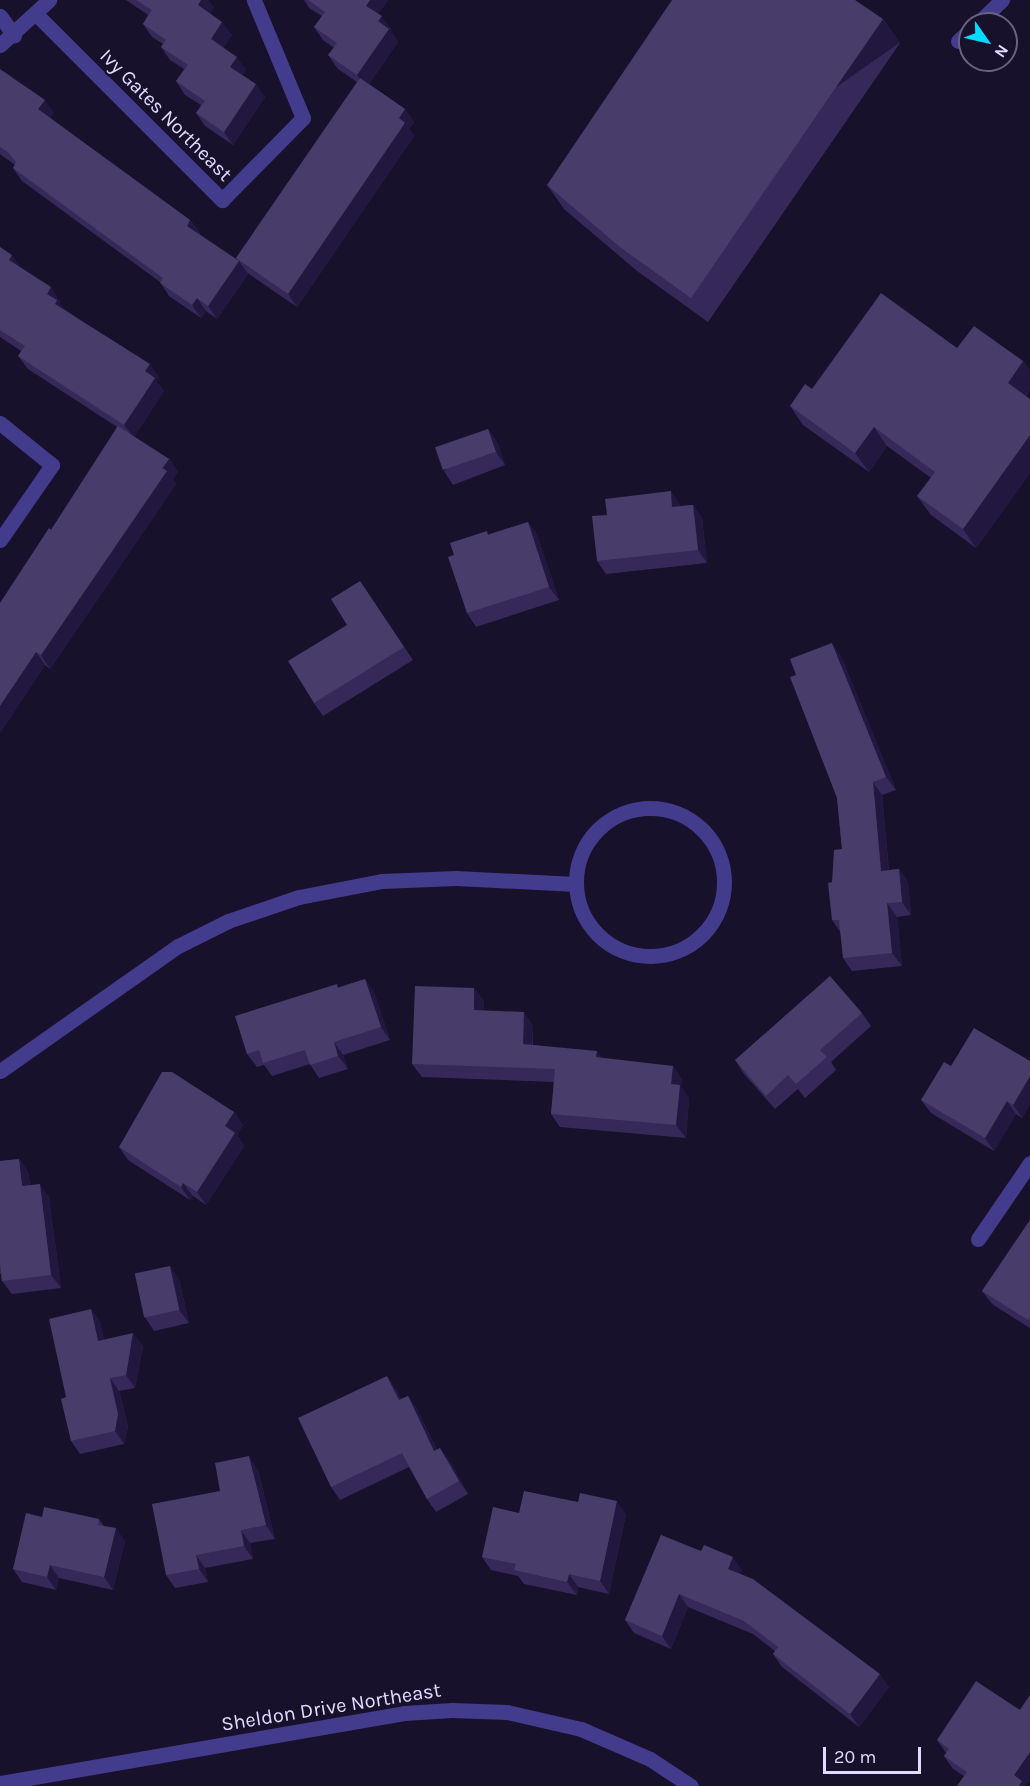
<!DOCTYPE html>
<style>
body{margin:0}
#map{position:relative;width:1030px;height:1786px;overflow:hidden;background:#17112b;font-family:Karla,sans-serif}
div>[style]{position:absolute}
.minor>*{height:15px;margin:-7.5px;padding:0 7.5px;transform-origin:7.5px;border-radius:7.5px;background:#433b8b}
.minor>.ring{margin:-7.5px;padding:0;box-sizing:content-box;background:none;border:15px solid #433b8b;border-radius:50%}
.wall>*{inset:0;background:#362959}
.shaded-wall>*{inset:0;background:#22183f;transform-origin:0 0}
.building>*{inset:0;background:#483c6b;transform-origin:0 0}
span{translate:-50% -50%;white-space:nowrap;text-align:center;line-height:1.15;-webkit-text-stroke:5px #17112b;paint-order:stroke}
.street-label{font-size:20px;color:#e1dbff}
.north{position:absolute;left:958px;top:12px;width:60px;height:60px;box-sizing:border-box;background:#17112b;border:2px solid #686280;border-radius:50%;rotate:124deg;font-size:16px;font-weight:700;line-height:24px;text-align:center;color:#e1dbff}
.north::after{content:'';display:block;margin:auto;width:21px;height:27px;background:#07d9ff;clip-path:polygon(50% 0,100% 100%,50% 72%,0 100%)}
.scale{position:absolute;left:823px;top:1747px;width:98px;height:27px;box-sizing:border-box;border:3px solid #e1dbff;border-top:0;padding-left:8px;font-size:18px;line-height:21px;white-space:nowrap;color:#e1dbff;-webkit-text-stroke:4px #17112b;paint-order:stroke}
</style>
<div id="map">
<div class="minor">
<div style="left:37px;top:15px;width:262px;rotate:45deg"></div>
<div style="left:222px;top:200px;width:115px;rotate:-45.4deg"></div>
<div style="left:303px;top:118px;width:128px;rotate:-112.6deg"></div>
<div style="left:0;top:16px;width:24px;rotate:54deg"></div>
<div style="left:977px;top:24px;width:35px;rotate:-44deg"></div>
<div style="left:958px;top:41px;width:16px;rotate:-43deg"></div>
<div style="left:0;top:45px;width:67px;rotate:-42.6deg"></div>
<div style="left:0;top:423px;width:67px;rotate:38.9deg"></div>
<div style="left:52px;top:465px;width:91px;rotate:124.7deg"></div>
<div class="ring" style="left:576px;top:808px;width:133px;height:133px"></div>
<div style="left:0;top:1071px;width:218px;rotate:-35.1deg"></div>
<div style="left:178px;top:946px;width:56px;rotate:-26.6deg"></div>
<div style="left:228px;top:921px;width:75px;rotate:-18.7deg"></div>
<div style="left:299px;top:897px;width:85px;rotate:-10.9deg"></div>
<div style="left:382px;top:881px;width:74px;rotate:-2.3deg"></div>
<div style="left:456px;top:878px;width:120px;rotate:2.9deg"></div>
<div style="left:978px;top:1239px;width:92px;rotate:-55.6deg"></div>
<div style="left:0;top:1783px;width:410px;rotate:-9.8deg"></div>
<div style="left:404px;top:1713px;width:48px;rotate:-3.6deg"></div>
<div style="left:452px;top:1710px;width:55px;rotate:2.1deg"></div>
<div style="left:507px;top:1712px;width:76px;rotate:12.9deg"></div>
<div style="left:581px;top:1729px;width:75px;rotate:23.5deg"></div>
<div style="left:650px;top:1759px;width:49px;rotate:33.4deg"></div>
</div>
<div class="wall">
<div style="clip-path:polygon(126px 0,208px 0,214px 8px,210px 13px,232px 35px,223px 48px,246px 70px,242px 75px,265px 97px,233px 145px,205px 126px,196px 113px,201px 105px,185px 95px,176px 81px,184px 69px,170px 60px,161px 47px,163px 44px,152px 37px,143px 24px,148px 15px)"></div>
<div style="clip-path:polygon(304px 0,388px 0,378px 14px,391px 29px,390px 30px,398px 42px,369px 84px,405px 109px,414px 122px,409px 129px,414px 136px,297px 307px,246px 272px,248px 274px,217px 319px,206px 311px,201px 318px,169px 296px,160px 282px,22px 181px,13px 168px,15px 165px,0 154px,0 69px,54px 113px,50px 118px,190px 220px,200px 233px,199px 234px,237px 260px,236px 258px,357px 82px,338px 69px,328px 55px,334px 48px,323px 40px,314px 27px,322px 16px,309px 8px)"></div>
<div style="clip-path:polygon(883px 19px,900px 43px,708px 322px,637px 271px,564px 209px,547px 185px)"></div>
<div style="clip-path:polygon(0 247px,21px 268px,60px 301px,59px 303px,64px 309px,159px 377px,156px 381px,164px 391px,134px 437px,169px 459px,178px 472px,173px 479px,176px 484px,50px 669px,45px 665px,0 733px,51px 530px,117px 427px,28px 369px,18px 356px,21px 351px,0 337px)"></div>
<div style="clip-path:polygon(957px 348px,1023px 361px,1030px 371px,1030px 389px,1026px 396px,1030px 399px,1030px 473px,976px 548px,931px 515px,917px 496px,931px 478px,887px 446px,869px 472px,803px 425px,790px 406px,812px 389px)"></div>
<div style="clip-path:polygon(488px 429px,497px 442px,505px 465px,453px 485px,444px 471px)"></div>
<div style="clip-path:polygon(680px 504px,680px 506px,693px 505px,702px 518px,707px 563px,606px 574px,597px 561px)"></div>
<div style="clip-path:polygon(528px 522px,537px 535px,559px 600px,476px 627px,467px 613px,454px 555px,489px 534px)"></div>
<div style="clip-path:polygon(360px 581px,413px 660px,323px 716px,314px 703px,347px 625px)"></div>
<div style="clip-path:polygon(841px 656px,896px 790px,882px 795px,889px 870px,899px 869px,908px 882px,911px 915px,897px 917px,902px 966px,852px 971px,843px 958px,841px 933px,832px 920px,832px 882px,842px 849px,837px 798px)"></div>
<div style="clip-path:polygon(365px 979px,374px 992px,390px 1040px,343px 1055px,348px 1069px,319px 1078px,310px 1064px,272px 1076px,264px 1065px,257px 1067px,247px 1054px,339px 987px)"></div>
<div style="clip-path:polygon(474px 988px,484px 1001px,483px 1010px,533px 1025px,533px 1045px,602px 1058px,682px 1079px,681px 1087px,689px 1098px,686px 1138px,560px 1127px,551px 1114px,554px 1082px,422px 1077px,412px 1064px)"></div>
<div style="clip-path:polygon(862px 1013px,871px 1026px,831px 1062px,836px 1070px,805px 1098px,798px 1089px,775px 1109px,744px 1074px,735px 1060px)"></div>
<div style="clip-path:polygon(1030px 1061px,1030px 1104px,1022px 1118px,1016px 1114px,994px 1151px,931px 1113px,921px 1100px,951px 1066px)"></div>
<div style="clip-path:polygon(234px 1112px,243px 1125px,237px 1135px,244px 1146px,206px 1205px,193px 1196px,190px 1200px,128px 1160px,119px 1147px)"></div>
<div style="clip-path:polygon(19px 1159px,28px 1172px,30px 1185px,49px 1197px,61px 1288px,12px 1294px,2px 1281px,1px 1274px,0 1274px,0 1161px)"></div>
<div style="clip-path:polygon(1030px 1220px,1030px 1328px,992px 1304px,982px 1291px)"></div>
<div style="clip-path:polygon(179px 1279px,189px 1323px,154px 1331px,145px 1317px)"></div>
<div style="clip-path:polygon(91px 1309px,100px 1322px,104px 1340px,143px 1346px,135px 1388px,119px 1391px,128px 1427px,124px 1444px,80px 1454px,71px 1441px,66px 1397px)"></div>
<div style="clip-path:polygon(396px 1389px,401px 1399px,408px 1396px,417px 1409px,437px 1450px,450px 1461px,468px 1494px,436px 1512px,427px 1499px,409px 1467px,340px 1500px,331px 1487px)"></div>
<div style="clip-path:polygon(258px 1470px,275px 1539px,250px 1543px,253px 1559px,205px 1568px,208px 1582px,175px 1588px,166px 1575px,220px 1491px)"></div>
<div style="clip-path:polygon(519px 1513px,626px 1514px,609px 1594px,578px 1587px,577px 1595px,524px 1584px,518px 1576px,491px 1570px,482px 1557px)"></div>
<div style="clip-path:polygon(42px 1517px,99px 1519px,104px 1526px,125px 1541px,113px 1590px,59px 1578px,56px 1590px,22px 1582px,13px 1569px)"></div>
<div style="clip-path:polygon(661px 1535px,742px 1570px,740px 1574px,889px 1687px,859px 1727px,782px 1667px,773px 1654px,775px 1651px,753px 1634px,688px 1607px,671px 1649px,634px 1633px,625px 1620px)"></div>
<div style="clip-path:polygon(1030px 1695px,1030px 1779px,1026px 1785px,1026px 1786px,957px 1786px,964px 1776px,953px 1769px,944px 1756px,946px 1753px,937px 1740px,1020px 1710px)"></div>
</div>
<div class="shaded-wall">
<div style="clip-path:polygon(201px 0,208px 0,214px 8px,207px 18px,198px 5px)"></div>
<div style="clip-path:polygon(370px 0,388px 0,375px 19px,366px 6px)"></div>
<div style="clip-path:polygon(382px 16px,398px 42px,366px 88px,357px 75px,378px 21px)"></div>
<div style="left:883px;top:19px;width:29px;height:339px;rotate:55deg"></div>
<div style="clip-path:polygon(222px 22px,232px 35px,220px 52px,211px 39px)"></div>
<div style="clip-path:polygon(237px 57px,246px 70px,239px 80px,230px 67px)"></div>
<div style="clip-path:polygon(256px 84px,265px 97px,233px 145px,224px 132px)"></div>
<div style="clip-path:polygon(45px 100px,54px 113px,47px 122px,38px 109px)"></div>
<div style="clip-path:polygon(405px 109px,414px 122px,409px 129px,414px 136px,297px 307px,288px 294px)"></div>
<div style="clip-path:polygon(190px 220px,200px 233px,196px 239px,187px 226px)"></div>
<div style="clip-path:polygon(12px 255px,21px 268px,9px 260px)"></div>
<div style="clip-path:polygon(239px 261px,248px 274px,217px 319px,208px 306px)"></div>
<div style="clip-path:polygon(51px 287px,60px 301px,59px 303px,66px 313px,64px 317px,47px 294px)"></div>
<div style="clip-path:polygon(197px 298px,206px 311px,201px 318px,192px 305px)"></div>
<div style="clip-path:polygon(1023px 361px,1030px 371px,1030px 389px,1021px 402px,1008px 383px)"></div>
<div style="clip-path:polygon(150px 364px,159px 377px,156px 381px,164px 391px,134px 438px,124px 425px,145px 371px)"></div>
<div style="clip-path:polygon(874px 427px,887px 446px,869px 472px,855px 453px)"></div>
<div style="clip-path:polygon(488px 429px,497px 442px,505px 465px,496px 452px)"></div>
<div style="clip-path:polygon(1030px 435px,1030px 473px,976px 548px,963px 529px)"></div>
<div style="clip-path:polygon(169px 459px,178px 472px,173px 479px,176px 484px,50px 669px,41px 655px)"></div>
<div style="clip-path:polygon(671px 491px,680px 504px,681px 520px,672px 507px)"></div>
<div style="clip-path:polygon(693px 505px,702px 518px,707px 563px,698px 550px)"></div>
<div style="clip-path:polygon(528px 522px,537px 535px,559px 600px,549px 587px)"></div>
<div style="clip-path:polygon(832px 643px,841px 656px,896px 790px,886px 777px)"></div>
<div style="clip-path:polygon(36px 652px,45px 665px,0 733px,0 706px)"></div>
<div style="clip-path:polygon(873px 782px,882px 795px,890px 884px,881px 871px)"></div>
<div style="clip-path:polygon(899px 869px,908px 882px,911px 915px,902px 902px)"></div>
<div style="clip-path:polygon(887px 903px,897px 917px,902px 966px,892px 953px)"></div>
<div style="clip-path:polygon(365px 979px,374px 992px,390px 1040px,381px 1027px)"></div>
<div style="clip-path:polygon(474px 988px,484px 1001px,483px 1023px,474px 1010px)"></div>
<div style="clip-path:polygon(524px 1012px,533px 1025px,532px 1057px,523px 1044px)"></div>
<div style="clip-path:polygon(334px 1042px,343px 1055px,348px 1069px,338px 1056px)"></div>
<div style="clip-path:polygon(597px 1051px,606px 1064px,596px 1057px)"></div>
<div style="clip-path:polygon(673px 1066px,682px 1079px,681px 1087px,689px 1098px,686px 1138px,676px 1125px,671px 1084px)"></div>
<div style="clip-path:polygon(1030px 1076px,1030px 1104px,1022px 1118px,1013px 1105px)"></div>
<div style="clip-path:polygon(1007px 1101px,1016px 1114px,994px 1151px,985px 1138px)"></div>
<div style="clip-path:polygon(234px 1112px,243px 1125px,237px 1135px,244px 1146px,206px 1205px,197px 1192px,225px 1126px)"></div>
<div style="clip-path:polygon(19px 1159px,28px 1172px,32px 1199px,22px 1186px)"></div>
<div style="clip-path:polygon(183px 1183px,193px 1196px,190px 1200px,181px 1187px)"></div>
<div style="clip-path:polygon(40px 1184px,49px 1197px,61px 1288px,51px 1275px)"></div>
<div style="clip-path:polygon(170px 1266px,179px 1279px,189px 1323px,179px 1310px)"></div>
<div style="clip-path:polygon(91px 1309px,100px 1322px,108px 1354px,98px 1341px)"></div>
<div style="clip-path:polygon(133px 1333px,143px 1346px,135px 1388px,126px 1375px)"></div>
<div style="clip-path:polygon(387px 1376px,396px 1389px,408px 1413px,399px 1400px)"></div>
<div style="clip-path:polygon(110px 1378px,119px 1391px,128px 1427px,124px 1444px,115px 1431px)"></div>
<div style="clip-path:polygon(408px 1396px,417px 1409px,444px 1465px,434px 1451px)"></div>
<div style="clip-path:polygon(440px 1448px,450px 1461px,468px 1494px,459px 1481px)"></div>
<div style="clip-path:polygon(249px 1456px,258px 1470px,275px 1539px,266px 1525px)"></div>
<div style="clip-path:polygon(617px 1501px,626px 1514px,609px 1594px,600px 1581px)"></div>
<div style="clip-path:polygon(116px 1528px,125px 1541px,113px 1590px,104px 1577px)"></div>
<div style="clip-path:polygon(241px 1530px,250px 1543px,253px 1559px,244px 1546px)"></div>
<div style="clip-path:polygon(196px 1555px,205px 1568px,208px 1582px,199px 1569px)"></div>
<div style="clip-path:polygon(733px 1557px,742px 1570px,737px 1582px,728px 1569px)"></div>
<div style="clip-path:polygon(50px 1565px,59px 1578px,56px 1590px,47px 1577px)"></div>
<div style="clip-path:polygon(569px 1574px,578px 1587px,577px 1595px,567px 1582px)"></div>
<div style="clip-path:polygon(679px 1594px,688px 1607px,671px 1649px,662px 1636px)"></div>
<div style="clip-path:polygon(880px 1674px,889px 1687px,859px 1727px,850px 1714px)"></div>
<div style="clip-path:polygon(1030px 1752px,1030px 1779px,1026px 1785px,1026px 1786px,1019px 1786px,1014px 1775px)"></div>
</div>
<div class="building">
<div style="clip-path:polygon(136px 0,201px 0,198px 5px,222px 22px,211px 39px,237px 57px,230px 67px,256px 84px,224px 132px,196px 113px,205px 101px,176px 81px,188px 65px,161px 47px,166px 40px,143px 24px,152px 10px)"></div>
<div style="clip-path:polygon(308px 0,370px 0,366px 6px,382px 16px,378px 21px,389px 29px,357px 75px,328px 55px,337px 43px,314px 27px,325px 12px)"></div>
<div style="clip-path:polygon(672px 0,855px 0,883px 19px,691px 298px,620px 247px,547px 185px)"></div>
<div style="clip-path:polygon(0 69px,45px 100px,38px 109px,190px 220px,187px 226px,239px 261px,208px 306px,197px 298px,192px 305px,160px 283px,163px 278px,13px 168px,16px 162px,9px 153px,0 147px)"></div>
<div style="clip-path:polygon(360px 78px,405px 109px,399px 118px,405px 123px,288px 294px,236px 258px)"></div>
<div style="clip-path:polygon(0 247px,12px 255px,9px 260px,51px 287px,47px 294px,57px 300px,55px 304px,150px 364px,145px 371px,155px 378px,124px 425px,18px 356px,25px 346px,0 330px)"></div>
<div style="clip-path:polygon(881px 293px,957px 348px,974px 326px,1023px 361px,1008px 383px,1030px 399px,1030px 435px,963px 529px,917px 496px,935px 472px,874px 427px,855px 453px,790px 406px,805px 384px,812px 389px)"></div>
<div style="clip-path:polygon(118px 426px,169px 459px,162px 468px,167px 471px,41px 655px,36px 652px,0 706px,0 603px,49px 528px,51px 530px)"></div>
<div style="left:488px;top:429px;width:24px;height:56px;rotate:71deg"></div>
<div style="clip-path:polygon(671px 491px,672px 507px,693px 505px,698px 550px,597px 561px,592px 516px,607px 515px,605px 499px)"></div>
<div style="clip-path:polygon(528px 522px,549px 587px,467px 613px,448px 557px,454px 555px,450px 543px,487px 531px,488px 535px)"></div>
<div style="clip-path:polygon(360px 581px,404px 647px,314px 703px,288px 661px,347px 625px,331px 599px)"></div>
<div style="clip-path:polygon(832px 643px,886px 777px,873px 782px,881px 871px,899px 869px,902px 902px,887px 903px,892px 953px,843px 958px,839px 920px,832px 920px,828px 883px,832px 882px,834px 850px,842px 849px,837px 798px,790px 677px,796px 675px,790px 659px)"></div>
<div style="clip-path:polygon(830px 976px,862px 1013px,820px 1050px,827px 1057px,796px 1084px,788px 1075px,766px 1096px,735px 1060px)"></div>
<div style="clip-path:polygon(365px 979px,381px 1027px,334px 1042px,338px 1056px,310px 1065px,305px 1050px,263px 1063px,259px 1050px,247px 1054px,235px 1016px,337px 984px,338px 988px)"></div>
<div style="clip-path:polygon(415px 986px,474px 988px,474px 1010px,524px 1012px,523px 1044px,597px 1051px,596px 1057px,673px 1066px,671px 1084px,680px 1085px,676px 1125px,551px 1114px,555px 1069px,412px 1064px)"></div>
<div style="clip-path:polygon(974px 1028px,1030px 1061px,1030px 1076px,1013px 1105px,1007px 1101px,985px 1138px,921px 1100px,944px 1062px,951px 1066px)"></div>
<div style="clip-path:polygon(162px 1072px,172px 1072px,234px 1112px,225px 1126px,235px 1133px,197px 1192px,183px 1183px,181px 1187px,119px 1147px)"></div>
<div style="clip-path:polygon(19px 1159px,22px 1186px,40px 1184px,51px 1275px,2px 1281px,0 1263px,0 1161px)"></div>
<div style="clip-path:polygon(1030px 1220px,1030px 1317px,1028px 1320px,982px 1291px)"></div>
<div style="left:170px;top:1266px;width:45px;height:36px;rotate:78deg"></div>
<div style="clip-path:polygon(91px 1309px,98px 1341px,133px 1333px,126px 1375px,110px 1378px,118px 1414px,115px 1431px,71px 1441px,61px 1399px,66px 1397px,49px 1319px)"></div>
<div style="clip-path:polygon(387px 1376px,399px 1400px,408px 1396px,434px 1451px,440px 1448px,459px 1481px,427px 1499px,402px 1453px,331px 1487px,298px 1418px)"></div>
<div style="clip-path:polygon(249px 1456px,266px 1525px,241px 1530px,244px 1546px,196px 1555px,199px 1569px,166px 1575px,152px 1504px,220px 1491px,215px 1463px)"></div>
<div style="clip-path:polygon(524px 1491px,578px 1502px,580px 1493px,617px 1501px,600px 1581px,569px 1574px,567px 1582px,514px 1570px,516px 1564px,482px 1557px,493px 1507px,519px 1513px)"></div>
<div style="clip-path:polygon(44px 1507px,99px 1519px,98px 1525px,116px 1528px,104px 1577px,50px 1565px,47px 1577px,13px 1569px,26px 1513px,42px 1517px)"></div>
<div style="clip-path:polygon(661px 1535px,701px 1551px,704px 1545px,733px 1557px,728px 1569px,753px 1579px,880px 1674px,850px 1714px,773px 1654px,778px 1647px,744px 1621px,679px 1594px,662px 1636px,625px 1620px)"></div>
<div style="clip-path:polygon(976px 1681px,1020px 1710px,1030px 1695px,1030px 1752px,1014px 1775px,1022px 1781px,1019px 1786px,957px 1786px,967px 1772px,944px 1756px,949px 1749px,937px 1740px)"></div>
</div>
<div class="street-label">
<span style="left:166px;top:115px;rotate:45deg">Ivy Gates Northeast</span>
<span style="left:331px;top:1707px;rotate:-9deg">Sheldon Drive Northeast</span>
</div>
<div class="north">N</div>
<div class="scale">20 m</div>
</div>
